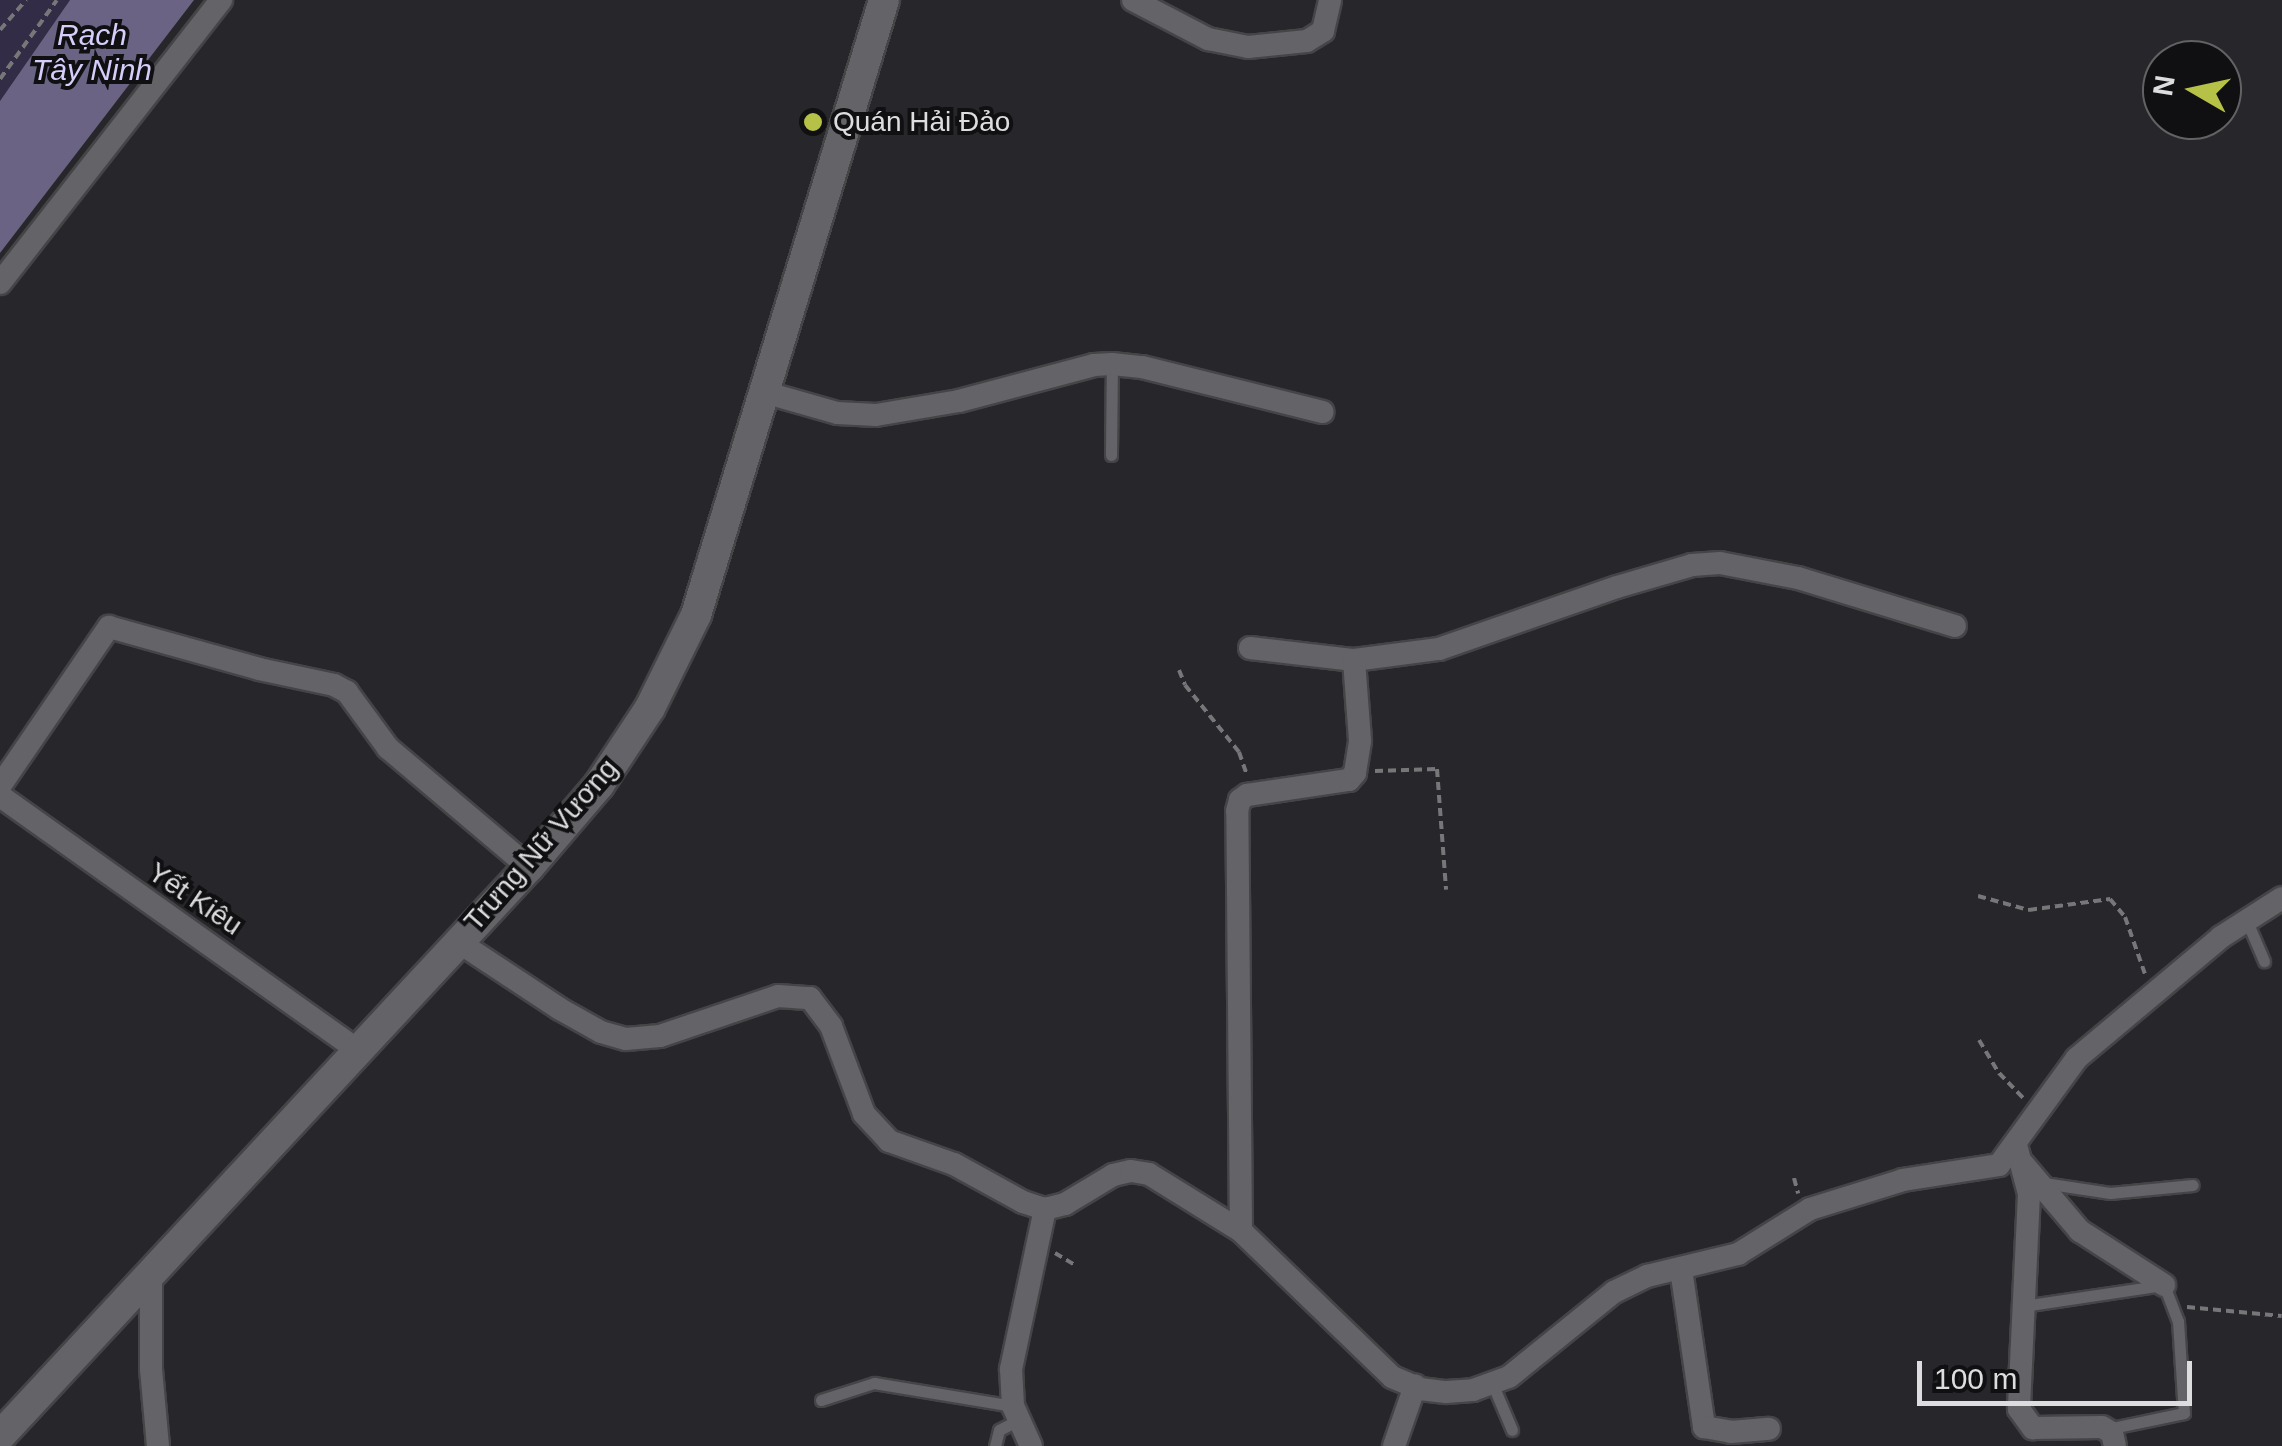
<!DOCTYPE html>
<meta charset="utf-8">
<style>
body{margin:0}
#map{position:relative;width:2282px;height:1446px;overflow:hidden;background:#27262a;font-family:Arial,sans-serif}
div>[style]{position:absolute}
.green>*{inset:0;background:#322c46}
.water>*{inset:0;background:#6a6383}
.path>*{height:4px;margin-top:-2px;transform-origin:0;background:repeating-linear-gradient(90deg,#77777a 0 8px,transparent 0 13px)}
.roads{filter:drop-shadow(2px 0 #454548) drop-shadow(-2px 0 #454548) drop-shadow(0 2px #454548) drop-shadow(0 -2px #454548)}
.lane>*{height:11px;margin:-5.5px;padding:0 5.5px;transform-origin:5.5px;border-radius:5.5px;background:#646368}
.street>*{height:22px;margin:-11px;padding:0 11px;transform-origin:11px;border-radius:11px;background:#646368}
.secondary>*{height:30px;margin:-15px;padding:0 15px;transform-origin:15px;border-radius:15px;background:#646368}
.dots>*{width:28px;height:28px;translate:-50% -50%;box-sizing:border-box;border:5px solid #100f11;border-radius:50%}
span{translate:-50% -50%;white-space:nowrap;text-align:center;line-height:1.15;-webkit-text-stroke:8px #100f11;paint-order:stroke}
.poi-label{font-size:28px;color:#dddddf}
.left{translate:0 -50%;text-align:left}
.street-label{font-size:28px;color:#dddddf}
.water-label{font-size:30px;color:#d6cdfb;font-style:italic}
.north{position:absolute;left:2142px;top:40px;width:100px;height:100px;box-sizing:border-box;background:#100f11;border:2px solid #626163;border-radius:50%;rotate:279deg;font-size:28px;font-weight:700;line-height:40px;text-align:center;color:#dddddf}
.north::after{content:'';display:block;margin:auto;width:35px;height:45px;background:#b6c148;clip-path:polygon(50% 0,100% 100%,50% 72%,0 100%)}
.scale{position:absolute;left:1917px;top:1361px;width:275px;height:45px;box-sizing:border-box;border:5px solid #dddddf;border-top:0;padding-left:12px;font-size:30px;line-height:35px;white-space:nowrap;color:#dddddf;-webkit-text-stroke:8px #100f11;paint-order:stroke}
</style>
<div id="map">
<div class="green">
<div style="clip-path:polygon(0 0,70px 0,0 101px)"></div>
</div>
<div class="water">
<div style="clip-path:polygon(70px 0,194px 0,0 253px,0 101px)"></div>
</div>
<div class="path">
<div style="left:0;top:30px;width:40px;rotate:-49deg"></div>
<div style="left:0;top:79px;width:97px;rotate:-54.2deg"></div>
<div style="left:1179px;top:670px;width:16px;rotate:68deg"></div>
<div style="left:1185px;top:685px;width:86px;rotate:51.1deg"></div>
<div style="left:1239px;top:752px;width:24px;rotate:71deg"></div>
<div style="left:1375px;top:771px;width:62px;rotate:-1.8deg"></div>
<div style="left:1437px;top:769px;width:121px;rotate:85.7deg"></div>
<div style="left:1978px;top:896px;width:53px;rotate:15.4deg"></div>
<div style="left:2029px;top:910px;width:82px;rotate:-7.7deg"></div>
<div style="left:2110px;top:899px;width:23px;rotate:50deg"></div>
<div style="left:2125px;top:917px;width:60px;rotate:70.7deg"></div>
<div style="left:1979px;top:1040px;width:39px;rotate:59deg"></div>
<div style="left:1999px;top:1073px;width:35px;rotate:46deg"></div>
<div style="left:1794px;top:1178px;width:16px;rotate:75deg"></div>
<div style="left:1055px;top:1253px;width:23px;rotate:31deg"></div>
<div style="left:2187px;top:1307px;width:95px;rotate:5.4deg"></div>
</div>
<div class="roads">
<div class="lane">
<div style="left:1111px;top:455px;width:91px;rotate:-89.4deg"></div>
<div style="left:2246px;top:919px;width:46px;rotate:66.8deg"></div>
<div style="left:2044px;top:1183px;width:67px;rotate:8.6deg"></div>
<div style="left:2110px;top:1193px;width:83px;rotate:-5.5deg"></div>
<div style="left:2023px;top:1306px;width:143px;rotate:-8.5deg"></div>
<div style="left:2164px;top:1285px;width:39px;rotate:69deg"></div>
<div style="left:2178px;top:1321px;width:92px;rotate:86.3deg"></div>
<div style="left:2184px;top:1413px;width:79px;rotate:168.3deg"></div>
<div style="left:1492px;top:1383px;width:51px;rotate:66.9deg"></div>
<div style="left:821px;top:1400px;width:56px;rotate:-17.8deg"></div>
<div style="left:874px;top:1383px;width:141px;rotate:9.4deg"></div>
<div style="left:995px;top:1446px;width:16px;rotate:-76deg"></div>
<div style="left:999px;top:1430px;width:22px;rotate:-27deg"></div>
</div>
<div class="street">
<div style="left:1133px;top:0;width:85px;rotate:27.5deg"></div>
<div style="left:1208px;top:39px;width:41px;rotate:11.3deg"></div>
<div style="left:1248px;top:47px;width:59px;rotate:-5.8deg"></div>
<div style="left:1307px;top:41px;width:19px;rotate:-32deg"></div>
<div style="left:1323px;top:31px;width:32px;rotate:-77deg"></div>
<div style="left:0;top:283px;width:359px;rotate:-52deg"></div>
<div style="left:767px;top:393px;width:73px;rotate:15.9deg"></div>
<div style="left:837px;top:413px;width:39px;rotate:3deg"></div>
<div style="left:876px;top:415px;width:84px;rotate:-9.6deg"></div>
<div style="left:959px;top:401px;width:140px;rotate:-14.9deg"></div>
<div style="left:1094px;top:365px;width:18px;rotate:-3deg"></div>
<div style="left:1112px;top:364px;width:30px;rotate:6deg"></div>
<div style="left:1142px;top:367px;width:186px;rotate:14deg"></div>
<div style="left:1250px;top:648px;width:105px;rotate:6.6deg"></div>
<div style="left:1354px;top:660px;width:86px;rotate:-7.4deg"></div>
<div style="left:1439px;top:649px;width:188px;rotate:-19.2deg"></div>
<div style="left:1617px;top:587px;width:78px;rotate:-16.3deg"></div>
<div style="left:1692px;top:565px;width:28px;rotate:-4deg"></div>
<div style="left:1720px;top:563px;width:79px;rotate:10.9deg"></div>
<div style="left:1798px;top:578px;width:164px;rotate:17deg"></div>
<div style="left:0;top:786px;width:193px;rotate:-55.6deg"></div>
<div style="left:109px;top:627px;width:156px;rotate:15.6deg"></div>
<div style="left:259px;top:669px;width:77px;rotate:12deg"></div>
<div style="left:334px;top:685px;width:15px;rotate:28deg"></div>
<div style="left:347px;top:692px;width:69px;rotate:53.8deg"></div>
<div style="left:388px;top:748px;width:185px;rotate:40.2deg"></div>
<div style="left:0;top:796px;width:437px;rotate:35.4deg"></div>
<div style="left:457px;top:941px;width:123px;rotate:33.4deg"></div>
<div style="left:560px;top:1009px;width:47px;rotate:29.3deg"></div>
<div style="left:601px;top:1032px;width:26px;rotate:16deg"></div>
<div style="left:626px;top:1039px;width:34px;rotate:-5deg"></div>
<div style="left:660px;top:1036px;width:125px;rotate:-18.7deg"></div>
<div style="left:778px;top:996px;width:32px;rotate:4deg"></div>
<div style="left:810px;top:998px;width:35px;rotate:53deg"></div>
<div style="left:831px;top:1026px;width:94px;rotate:69.4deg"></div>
<div style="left:864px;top:1114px;width:37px;rotate:47deg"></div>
<div style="left:889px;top:1141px;width:69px;rotate:19.5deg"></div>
<div style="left:954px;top:1164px;width:79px;rotate:28.8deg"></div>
<div style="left:1023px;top:1202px;width:23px;rotate:18deg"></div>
<div style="left:1045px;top:1209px;width:21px;rotate:-14deg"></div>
<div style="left:1065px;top:1204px;width:56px;rotate:-31.1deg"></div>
<div style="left:1113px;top:1175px;width:18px;rotate:-13deg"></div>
<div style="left:1131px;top:1171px;width:18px;rotate:9deg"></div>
<div style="left:1149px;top:1174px;width:108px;rotate:31.8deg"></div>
<div style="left:1241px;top:1231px;width:210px;rotate:44deg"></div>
<div style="left:1392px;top:1377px;width:30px;rotate:23deg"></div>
<div style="left:1420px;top:1389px;width:26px;rotate:7deg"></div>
<div style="left:1446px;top:1392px;width:27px;rotate:-4deg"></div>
<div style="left:1473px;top:1390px;width:38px;rotate:-20deg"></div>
<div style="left:1509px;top:1377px;width:135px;rotate:-39deg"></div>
<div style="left:1614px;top:1292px;width:37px;rotate:-26deg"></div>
<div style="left:1647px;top:1276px;width:94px;rotate:-13.6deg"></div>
<div style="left:1738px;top:1254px;width:85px;rotate:-32deg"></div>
<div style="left:1810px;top:1209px;width:97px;rotate:-17.3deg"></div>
<div style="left:1903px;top:1180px;width:97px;rotate:-8.9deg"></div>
<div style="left:1999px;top:1165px;width:132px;rotate:-53.9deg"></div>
<div style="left:2077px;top:1058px;width:188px;rotate:-40deg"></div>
<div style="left:2221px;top:937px;width:72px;rotate:-32.6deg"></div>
<div style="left:2016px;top:1145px;width:51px;rotate:75.1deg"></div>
<div style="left:2029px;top:1194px;width:215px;rotate:92.7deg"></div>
<div style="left:2019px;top:1409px;width:24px;rotate:54deg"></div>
<div style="left:2033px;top:1428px;width:69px;rotate:-0.8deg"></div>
<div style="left:2102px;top:1427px;width:12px;rotate:31deg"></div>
<div style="left:2112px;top:1433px;width:13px;rotate:77deg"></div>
<div style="left:2023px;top:1164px;width:88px;rotate:49.6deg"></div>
<div style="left:2080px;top:1231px;width:100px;rotate:32.7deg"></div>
<div style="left:1241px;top:1231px;width:420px;rotate:-90.5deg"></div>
<div style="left:1237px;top:811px;width:11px;rotate:-75deg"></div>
<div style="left:1240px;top:800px;width:9px;rotate:-36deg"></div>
<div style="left:1247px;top:795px;width:103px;rotate:-8.4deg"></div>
<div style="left:1349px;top:780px;width:9px;rotate:-49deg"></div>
<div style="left:1355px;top:773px;width:33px;rotate:-81deg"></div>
<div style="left:1360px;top:740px;width:80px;rotate:-94.3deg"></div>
<div style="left:1681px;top:1269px;width:160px;rotate:81.7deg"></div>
<div style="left:1704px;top:1427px;width:27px;rotate:10deg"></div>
<div style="left:1731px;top:1432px;width:38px;rotate:-5deg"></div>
<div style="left:151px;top:1272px;width:97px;rotate:90deg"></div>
<div style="left:151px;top:1369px;width:77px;rotate:84.8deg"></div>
<div style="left:1031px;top:1446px;width:44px;rotate:-114.2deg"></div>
<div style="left:1013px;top:1406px;width:37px;rotate:-93deg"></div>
<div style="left:1011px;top:1369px;width:164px;rotate:-78deg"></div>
<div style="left:1394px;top:1446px;width:64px;rotate:-70.7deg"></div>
</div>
<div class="secondary">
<div style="left:0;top:1436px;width:777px;rotate:-47.09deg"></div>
<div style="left:529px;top:867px;width:108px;rotate:-49.5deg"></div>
<div style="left:599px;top:785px;width:92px;rotate:-56.5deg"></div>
<div style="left:650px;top:708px;width:104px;rotate:-63.7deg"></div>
<div style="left:696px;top:615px;width:643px;rotate:-73deg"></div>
</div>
</div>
<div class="dots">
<div style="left:813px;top:122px;background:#b6c148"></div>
</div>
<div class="poi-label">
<span class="left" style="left:833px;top:122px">Quán Hải Đảo</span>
</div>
<div class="street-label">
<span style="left:541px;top:845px;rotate:-49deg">Trưng Nữ Vương</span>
<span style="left:195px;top:899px;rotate:34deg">Yết Kiêu</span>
</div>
<div class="water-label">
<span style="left:92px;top:52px">Rạch<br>Tây Ninh</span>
</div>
<div class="north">N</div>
<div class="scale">100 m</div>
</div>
